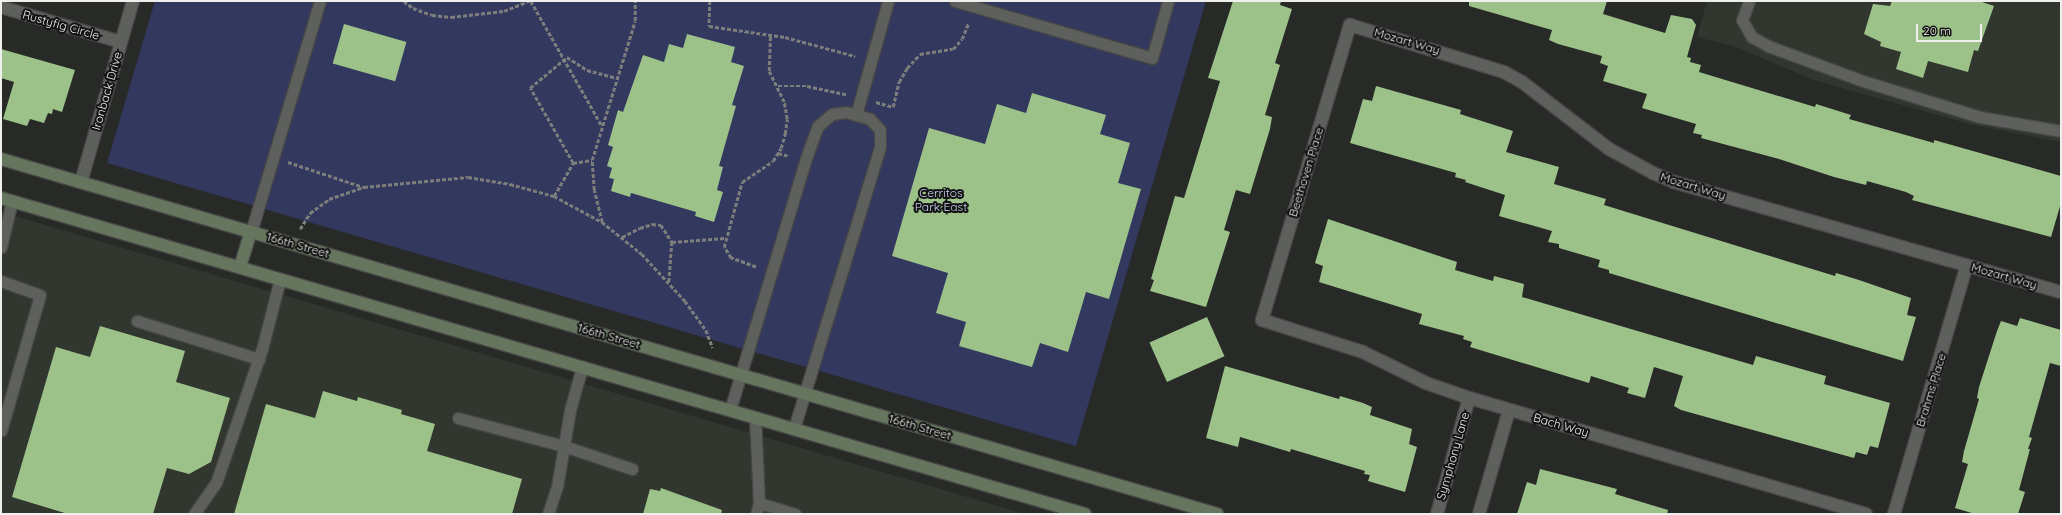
<!DOCTYPE html>
<style>
body{margin:0}
#map{position:relative;width:2062px;height:515px;overflow:hidden;background:#282a27;font-family:Quicksand,sans-serif}
div>[style]{position:absolute}
.built>*{inset:0;background:#31362e}
.green>*{inset:0;background:#33385f}
.building>*{inset:0;background:#9cc28a;transform-origin:0 0}
.path>*{height:2.5px;margin-top:-1.25px;transform-origin:0;background:repeating-linear-gradient(90deg,#7c7e7b 0 4px,transparent 0 6px)}
.roads{filter:drop-shadow(1px 0 #464745) drop-shadow(-1px 0 #464745) drop-shadow(0 1px #464745) drop-shadow(0 -1px #464745)}
.lane>*{height:11px;margin:-5.5px;padding:0 5.5px;transform-origin:5.5px;border-radius:5.5px;background:#5e605d}
.street>*{height:12px;margin:-6px;padding:0 6px;transform-origin:6px;border-radius:6px;background:#5e605d}
.secondary>*{height:12px;margin:-6px;padding:0 6px;transform-origin:6px;border-radius:6px;background:#66765e}
span{translate:-50% -50%;white-space:nowrap;text-align:center;line-height:1.15;-webkit-text-stroke:4px #111211;paint-order:stroke}
.street-label{font-size:12px;color:#eff0ee}
.park-label{font-size:12px;color:#cfd6f7}
.frame{position:absolute;inset:0;border:2px solid #eff0ee;pointer-events:none}
.scale{position:absolute;left:1916px;top:24px;width:66px;height:18px;box-sizing:border-box;border:2px solid #eff0ee;border-top:0;padding-left:5px;font-size:12px;line-height:14px;white-space:nowrap;color:#eff0ee;-webkit-text-stroke:3px #111211;paint-order:stroke}
</style>
<div id="map">
<div class="built">
<div style="clip-path:polygon(1707px 1px,2061px 1px,2061px 142px,1973px 125px,1814px 80px,1736px 47px,1697px 37px)"></div>
<div style="clip-path:polygon(1px 212px,1025px 514px,1px 514px)"></div>
</div>
<div class="green">
<div style="clip-path:polygon(155px 1px,1206px 1px,1076px 446px,107px 163px)"></div>
</div>
<div class="building">
<div style="clip-path:polygon(1233px 1px,1281px 1px,1280px 5px,1292px 9px,1275px 63px,1280px 65px,1265px 115px,1272px 117px,1270px 129px,1250px 194px,1236px 190px,1224px 230px,1230px 232px,1206px 307px,1150px 291px,1154px 280px,1151px 279px,1175px 196px,1184px 198px,1220px 81px,1208px 78px)"></div>
<div style="clip-path:polygon(1469px 1px,1607px 1px,1603px 14px,1665px 33px,1671px 15px,1692px 19px,1696px 25px,1687px 57px,1691px 58px,1690px 62px,1701px 65px,1699px 72px,1815px 107px,1816px 104px,1851px 115px,1849px 119px,1934px 143px,1934px 140px,2061px 176px,2061px 203px,2051px 237px,1912px 200px,1914px 196px,1906px 192px,1867px 181px,1866px 185px,1834px 177px,1779px 159px,1701px 138px,1702px 135px,1693px 133px,1696px 124px,1642px 108px,1647px 94px,1603px 81px,1608px 66px,1600px 63px,1602px 56px,1558px 44px,1549px 40px,1552px 30px,1469px 6px)"></div>
<div style="clip-path:polygon(1892px 1px,1979px 1px,1994px 6px,1978px 51px,1974px 50px,1968px 72px,1928px 61px,1923px 78px,1896px 69px,1901px 52px,1880px 46px,1881px 42px,1864px 34px,1873px 4px,1890px 6px)"></div>
<div style="left:344px;top:24px;width:65px;height:41px;rotate:16deg"></div>
<div style="clip-path:polygon(687px 34px,735px 47px,731px 62px,744px 66px,732px 105px,736px 106px,719px 166px,723px 167px,717px 190px,723px 192px,714px 222px,695px 216px,696px 212px,631px 193px,630px 197px,611px 191px,614px 179px,609px 178px,612px 168px,607px 166px,613px 147px,608px 145px,618px 110px,623px 112px,643px 55px,664px 62px,669px 44px,683px 48px)"></div>
<div style="clip-path:polygon(1px 49px,75px 70px,62px 112px,53px 109px,52px 114px,48px 113px,44px 123px,30px 119px,27px 126px,3px 119px,14px 82px,1px 78px)"></div>
<div style="clip-path:polygon(1376px 86px,1461px 110px,1460px 114px,1513px 131px,1506px 152px,1559px 167px,1554px 184px,1606px 199px,1604px 205px,1835px 276px,1836px 273px,1859px 280px,1911px 298px,1907px 315px,1916px 317px,1903px 361px,1609px 273px,1609px 270px,1598px 267px,1600px 260px,1559px 248px,1559px 244px,1548px 242px,1552px 231px,1499px 216px,1505px 195px,1465px 182px,1466px 180px,1455px 177px,1456px 173px,1350px 143px,1363px 99px,1372px 101px)"></div>
<div style="clip-path:polygon(1032px 93px,1106px 115px,1100px 134px,1130px 143px,1118px 183px,1141px 189px,1109px 299px,1086px 292px,1068px 352px,1040px 343px,1032px 367px,959px 346px,966px 322px,936px 313px,948px 273px,892px 256px,929px 128px,985px 144px,997px 104px,1026px 113px)"></div>
<div style="clip-path:polygon(1328px 219px,1457px 262px,1455px 270px,1493px 281px,1494px 276px,1524px 284px,1522px 297px,1753px 365px,1756px 356px,1826px 376px,1824px 384px,1890px 403px,1878px 448px,1870px 446px,1867px 455px,1856px 452px,1854px 458px,1681px 410px,1674px 406px,1683px 376px,1654px 367px,1645px 398px,1627px 393px,1629px 388px,1591px 376px,1589px 383px,1470px 347px,1472px 342px,1463px 339px,1464px 336px,1419px 324px,1422px 314px,1319px 282px,1323px 266px,1315px 263px)"></div>
<div style="left:1207px;top:317px;width:43px;height:63px;rotate:66deg"></div>
<div style="clip-path:polygon(2020px 318px,2061px 330px,2061px 366px,2050px 363px,2029px 437px,2032px 438px,2028px 449px,2030px 449px,2019px 490px,2025px 492px,2018px 514px,1975px 514px,1955px 508px,1968px 464px,1962px 462px,1964px 451px,1979px 399px,1977px 398px,1979px 387px,1997px 331px,2001px 321px,2017px 326px)"></div>
<div style="clip-path:polygon(100px 326px,185px 351px,176px 382px,230px 398px,211px 462px,189px 474px,167px 468px,153px 514px,68px 514px,12px 497px,56px 347px,90px 357px)"></div>
<div style="clip-path:polygon(1225px 366px,1339px 399px,1340px 396px,1363px 403px,1372px 407px,1370px 415px,1412px 429px,1409px 444px,1417px 447px,1405px 492px,1368px 481px,1370px 475px,1364px 474px,1365px 471px,1291px 449px,1290px 452px,1240px 437px,1238px 447px,1206px 438px)"></div>
<div style="clip-path:polygon(323px 391px,357px 401px,358px 397px,402px 410px,401px 414px,435px 424px,427px 451px,522px 479px,512px 514px,234px 514px,266px 404px,315px 418px)"></div>
<div style="clip-path:polygon(1540px 469px,1617px 489px,1615px 494px,1668px 510px,1667px 514px,1517px 514px,1527px 482px,1536px 485px)"></div>
<div style="clip-path:polygon(661px 488px,722px 510px,721px 514px,643px 514px,650px 489px,660px 491px)"></div>
</div>
<div class="path">
<div style="left:404px;top:1px;width:11px;rotate:38deg"></div>
<div style="left:413px;top:8px;width:20px;rotate:20deg"></div>
<div style="left:432px;top:15px;width:19px;rotate:6deg"></div>
<div style="left:451px;top:17px;width:53px;rotate:-6.5deg"></div>
<div style="left:504px;top:11px;width:27px;rotate:-22deg"></div>
<div style="left:531px;top:1px;width:144px;rotate:60.4deg"></div>
<div style="left:710px;top:1px;width:25px;rotate:92deg"></div>
<div style="left:709px;top:26px;width:77px;rotate:8.2deg"></div>
<div style="left:785px;top:37px;width:73px;rotate:15.2deg"></div>
<div style="left:778px;top:86px;width:29px"></div>
<div style="left:807px;top:86px;width:40px;rotate:12deg"></div>
<div style="left:876px;top:102px;width:18px;rotate:16deg"></div>
<div style="left:893px;top:107px;width:26px;rotate:-77deg"></div>
<div style="left:899px;top:82px;width:16px;rotate:-60deg"></div>
<div style="left:907px;top:68px;width:19px;rotate:-47deg"></div>
<div style="left:920px;top:54px;width:33px;rotate:-9deg"></div>
<div style="left:953px;top:49px;width:13px;rotate:-48deg"></div>
<div style="left:962px;top:39px;width:18px;rotate:-68deg"></div>
<div style="left:778px;top:153px;width:11px;rotate:15deg"></div>
<div style="left:288px;top:162px;width:79px;rotate:18.4deg"></div>
<div style="left:573px;top:163px;width:86px;rotate:-119.8deg"></div>
<div style="left:530px;top:88px;width:48px;rotate:-40deg"></div>
<div style="left:567px;top:57px;width:24px;rotate:33deg"></div>
<div style="left:587px;top:70px;width:31px;rotate:15deg"></div>
<div style="left:554px;top:196px;width:38px;rotate:-60deg"></div>
<div style="left:573px;top:163px;width:19px;rotate:-9deg"></div>
<div style="left:602px;top:222px;width:33px;rotate:-104deg"></div>
<div style="left:594px;top:190px;width:30px;rotate:-94deg"></div>
<div style="left:592px;top:160px;width:145px;rotate:-72.8deg"></div>
<div style="left:635px;top:21px;width:20px;rotate:-90deg"></div>
<div style="left:300px;top:229px;width:19px;rotate:-58deg"></div>
<div style="left:310px;top:213px;width:24px;rotate:-36deg"></div>
<div style="left:329px;top:199px;width:37px;rotate:-19deg"></div>
<div style="left:364px;top:187px;width:104px;rotate:-5.5deg"></div>
<div style="left:468px;top:177px;width:43px;rotate:9.5deg"></div>
<div style="left:510px;top:184px;width:46px;rotate:15.3deg"></div>
<div style="left:554px;top:196px;width:55px;rotate:28.4deg"></div>
<div style="left:602px;top:222px;width:51px;rotate:38.7deg"></div>
<div style="left:642px;top:254px;width:64px;rotate:47.5deg"></div>
<div style="left:685px;top:301px;width:36px;rotate:54deg"></div>
<div style="left:706px;top:330px;width:19px;rotate:69deg"></div>
<div style="left:622px;top:237px;width:20px;rotate:-27deg"></div>
<div style="left:640px;top:228px;width:13px;rotate:-18deg"></div>
<div style="left:652px;top:224px;width:9px;rotate:6deg"></div>
<div style="left:661px;top:225px;width:20px;rotate:57deg"></div>
<div style="left:672px;top:242px;width:41px;rotate:94.2deg"></div>
<div style="left:672px;top:242px;width:53px;rotate:-4.3deg"></div>
<div style="left:756px;top:267px;width:27px;rotate:-160deg"></div>
<div style="left:731px;top:258px;width:13px;rotate:-122deg"></div>
<div style="left:724px;top:247px;width:67px;rotate:-74.5deg"></div>
<div style="left:742px;top:182px;width:37px;rotate:-34deg"></div>
<div style="left:773px;top:161px;width:15px;rotate:-58deg"></div>
<div style="left:781px;top:148px;width:15px;rotate:-74deg"></div>
<div style="left:785px;top:134px;width:15px;rotate:-82deg"></div>
<div style="left:787px;top:119px;width:17px;rotate:-100deg"></div>
<div style="left:784px;top:102px;width:34px;rotate:-116deg"></div>
<div style="left:769px;top:71px;width:36px;rotate:-88deg"></div>
</div>
<div class="roads">
<div class="lane">
<div style="left:955px;top:1px;width:205px;rotate:16.1deg"></div>
<div style="left:1152px;top:58px;width:59px;rotate:-74.3deg"></div>
<div style="left:1749px;top:1px;width:20px;rotate:110deg"></div>
<div style="left:1742px;top:20px;width:20px;rotate:60deg"></div>
<div style="left:1752px;top:37px;width:18px;rotate:29deg"></div>
<div style="left:1768px;top:46px;width:101px;rotate:20.2deg"></div>
<div style="left:1863px;top:81px;width:122px;rotate:17.1deg"></div>
<div style="left:1980px;top:117px;width:82px;rotate:9.8deg"></div>
<div style="left:856px;top:115px;width:118px;rotate:-74.3deg"></div>
<div style="left:251px;top:232px;width:241px;rotate:-73.4deg"></div>
<div style="left:1px;top:247px;width:47px;rotate:-76.6deg"></div>
<div style="left:1px;top:281px;width:41px;rotate:19.7deg"></div>
<div style="left:40px;top:295px;width:141px;rotate:106deg"></div>
<div style="left:137px;top:321px;width:128px;rotate:17.3deg"></div>
<div style="left:730px;top:410px;width:260px;rotate:-73.2deg"></div>
<div style="left:805px;top:161px;width:37px;rotate:-70deg"></div>
<div style="left:818px;top:126px;width:18px;rotate:-41deg"></div>
<div style="left:832px;top:114px;width:14px;rotate:-8deg"></div>
<div style="left:846px;top:112px;width:25px;rotate:16deg"></div>
<div style="left:870px;top:119px;width:15px;rotate:48deg"></div>
<div style="left:880px;top:130px;width:17px;rotate:90deg"></div>
<div style="left:880px;top:147px;width:295px;rotate:107deg"></div>
<div style="left:755px;top:417px;width:86px;rotate:87.3deg"></div>
<div style="left:759px;top:503px;width:11px;rotate:105deg"></div>
<div style="left:458px;top:418px;width:110px;rotate:14.8deg"></div>
<div style="left:564px;top:446px;width:72px;rotate:18.7deg"></div>
<div style="left:759px;top:503px;width:38px;rotate:17deg"></div>
<div style="left:194px;top:514px;width:38px;rotate:-55deg"></div>
<div style="left:216px;top:483px;width:142px;rotate:-71.1deg"></div>
<div style="left:262px;top:349px;width:72px;rotate:-75.6deg"></div>
<div style="left:548px;top:514px;width:28px;rotate:-72deg"></div>
<div style="left:557px;top:487px;width:78px;rotate:-80.4deg"></div>
<div style="left:570px;top:410px;width:45px;rotate:-74.4deg"></div>
</div>
<div class="street">
<div style="left:1px;top:7px;width:125px;rotate:16.3deg"></div>
<div style="left:81px;top:182px;width:188px;rotate:-74deg"></div>
<div style="left:1437px;top:514px;width:120px;rotate:-74.6deg"></div>
<div style="left:1479px;top:514px;width:108px;rotate:-73.9deg"></div>
<div style="left:1866px;top:514px;width:414px;rotate:-163.7deg"></div>
<div style="left:1469px;top:398px;width:46px;rotate:-160.8deg"></div>
<div style="left:1426px;top:383px;width:70px;rotate:-153.8deg"></div>
<div style="left:1363px;top:352px;width:106px;rotate:-162.4deg"></div>
<div style="left:1262px;top:320px;width:308px;rotate:-73.4deg"></div>
<div style="left:1350px;top:25px;width:161px;rotate:17deg"></div>
<div style="left:1504px;top:72px;width:21px;rotate:29deg"></div>
<div style="left:1522px;top:82px;width:110px;rotate:37.6deg"></div>
<div style="left:1609px;top:149px;width:50px;rotate:28.6deg"></div>
<div style="left:1653px;top:173px;width:23px;rotate:23deg"></div>
<div style="left:1674px;top:182px;width:402px;rotate:15.9deg"></div>
<div style="left:1894px;top:514px;width:259px;rotate:-73.7deg"></div>
</div>
<div class="secondary">
<div style="left:1px;top:159px;width:1267px;rotate:16.27deg"></div>
<div style="left:1px;top:198px;width:1129px;rotate:16.25deg"></div>
<div style="left:240px;top:267px;width:37px;rotate:-73deg"></div>
</div>
</div>
<div class="street-label">
<span style="left:61px;top:25px;rotate:16deg">Rustyfig Circle</span>
<span style="left:1407px;top:41px;rotate:16deg">Mozart Way</span>
<span style="left:107px;top:91px;rotate:-74deg">Ironback Drive</span>
<span style="left:1306px;top:172px;rotate:-73deg">Beethoven Place</span>
<span style="left:1693px;top:186px;rotate:17deg">Mozart Way</span>
<span style="left:298px;top:245px;rotate:16deg">166th Street</span>
<span style="left:2004px;top:276px;rotate:16deg">Mozart Way</span>
<span style="left:609px;top:336px;rotate:16deg">166th Street</span>
<span style="left:1931px;top:390px;rotate:-73deg">Brahms Place</span>
<span style="left:1561px;top:425px;rotate:16deg">Bach Way</span>
<span style="left:920px;top:427px;rotate:16deg">166th Street</span>
<span style="left:1453px;top:456px;rotate:-74deg">Symphony Lane</span>
</div>
<div class="park-label">
<span style="left:941px;top:200px">Cerritos<br>Park East</span>
</div>
<div class="frame"></div>
<div class="scale">20 m</div>
</div>
